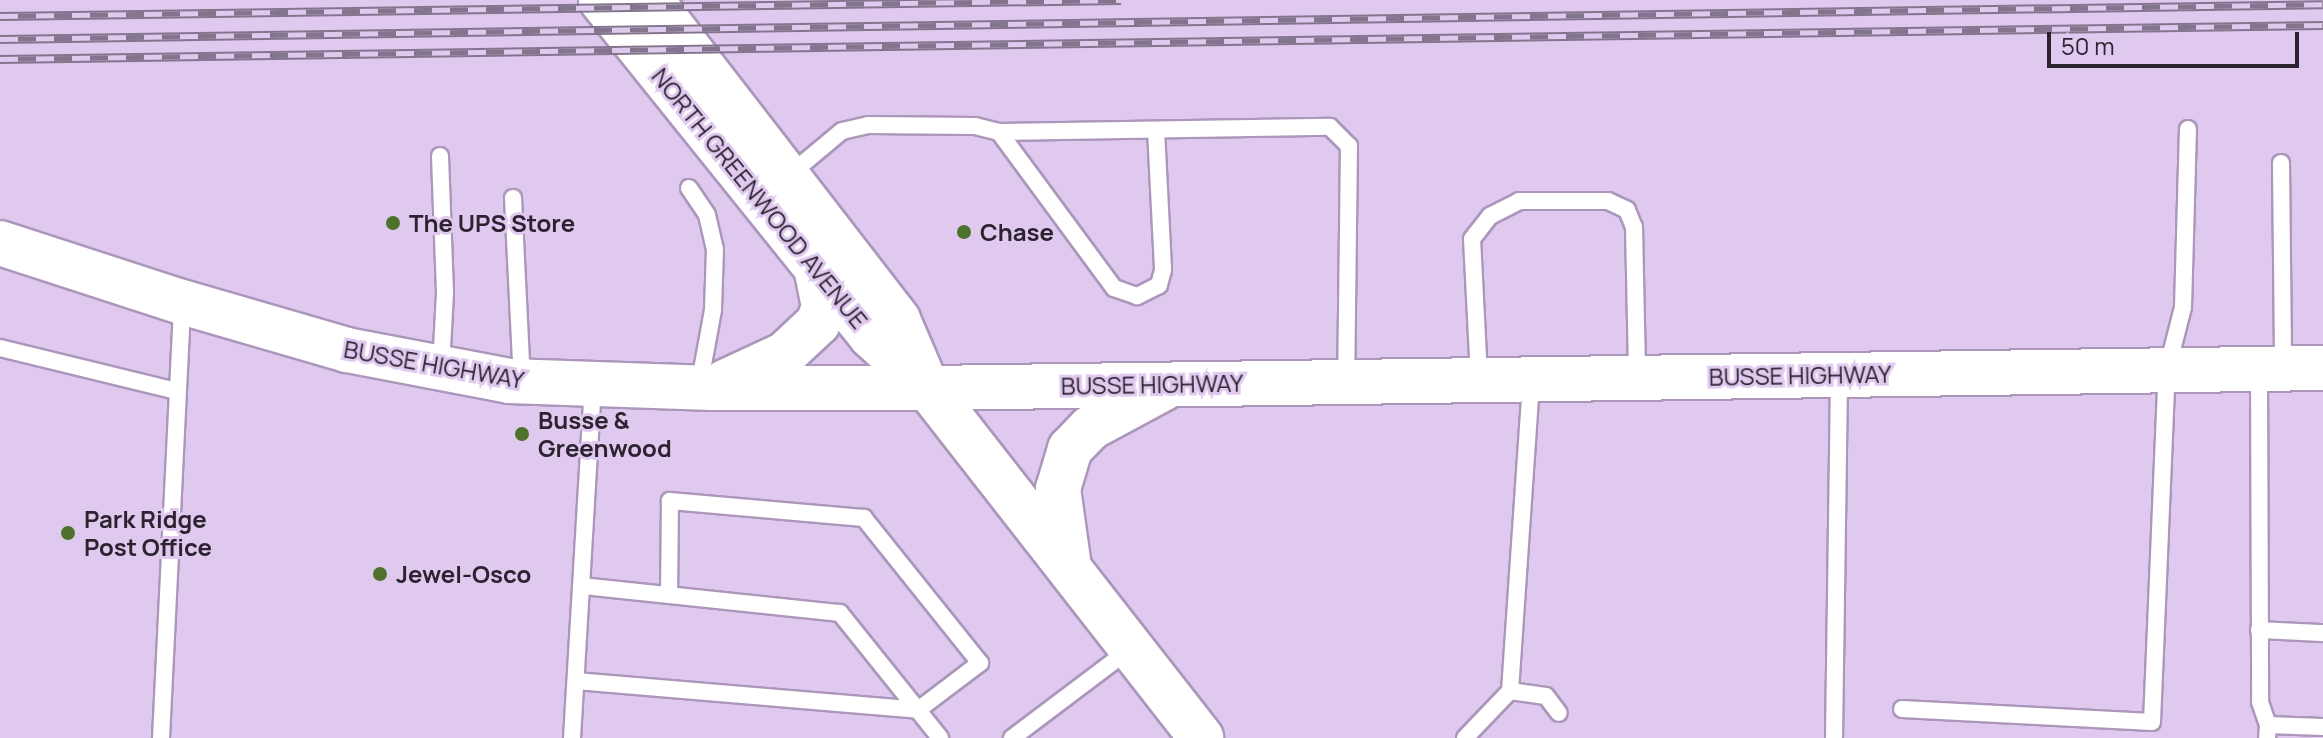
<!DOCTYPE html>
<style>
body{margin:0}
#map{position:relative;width:2323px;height:738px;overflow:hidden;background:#e0c9ef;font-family:Manrope,sans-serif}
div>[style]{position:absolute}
.roads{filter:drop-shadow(2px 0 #ac96ba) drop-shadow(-2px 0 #ac96ba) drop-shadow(0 2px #ac96ba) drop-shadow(0 -2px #ac96ba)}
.lane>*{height:16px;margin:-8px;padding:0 8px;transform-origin:8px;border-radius:8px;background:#fff}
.secondary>*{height:44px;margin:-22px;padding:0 22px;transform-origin:22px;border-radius:22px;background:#fff}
.rail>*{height:9px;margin-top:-4.5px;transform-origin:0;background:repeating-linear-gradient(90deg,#e0c9ef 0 18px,#84758e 0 36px);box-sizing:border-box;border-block:2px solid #84758e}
.dots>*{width:22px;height:22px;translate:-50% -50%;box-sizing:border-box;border:4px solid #e0c9ef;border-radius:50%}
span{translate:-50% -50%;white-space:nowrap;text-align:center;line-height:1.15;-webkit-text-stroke:6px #e0c9ef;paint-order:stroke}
.street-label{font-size:24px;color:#2c2331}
.poi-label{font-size:24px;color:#2c2331;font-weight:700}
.left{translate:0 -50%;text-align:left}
.scale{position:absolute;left:2047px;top:32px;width:252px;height:36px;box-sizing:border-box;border:4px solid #2c2331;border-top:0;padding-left:10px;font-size:24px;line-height:28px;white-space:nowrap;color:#2c2331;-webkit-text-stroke:6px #e0c9ef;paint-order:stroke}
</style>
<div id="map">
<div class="roads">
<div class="lane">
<div style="left:1156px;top:130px;width:140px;rotate:87.1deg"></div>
<div style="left:1163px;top:270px;width:16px;rotate:105deg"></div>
<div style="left:1159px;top:285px;width:25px;rotate:153deg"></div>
<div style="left:1137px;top:296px;width:24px;rotate:-161deg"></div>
<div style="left:1114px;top:288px;width:194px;rotate:-126.4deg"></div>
<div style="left:999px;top:132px;width:331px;rotate:-0.9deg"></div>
<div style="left:1330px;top:127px;width:27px;rotate:45deg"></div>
<div style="left:1349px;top:146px;width:233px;rotate:90.7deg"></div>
<div style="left:440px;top:156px;width:137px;rotate:87.9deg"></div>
<div style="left:445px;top:293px;width:73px;rotate:93.1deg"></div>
<div style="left:2281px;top:163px;width:204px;rotate:89.4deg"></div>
<div style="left:788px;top:176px;width:70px;rotate:-39.8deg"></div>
<div style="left:842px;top:131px;width:27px;rotate:-13deg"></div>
<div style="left:868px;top:125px;width:107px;rotate:0.5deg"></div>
<div style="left:975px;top:126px;width:25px;rotate:14deg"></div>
<div style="left:689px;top:188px;width:32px;rotate:56deg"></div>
<div style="left:707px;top:215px;width:35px;rotate:77deg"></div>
<div style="left:715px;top:249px;width:61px;rotate:91.9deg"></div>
<div style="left:713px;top:310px;width:77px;rotate:100.4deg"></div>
<div style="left:513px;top:198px;width:182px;rotate:87.2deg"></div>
<div style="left:0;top:348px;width:182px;rotate:13.7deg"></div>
<div style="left:2259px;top:369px;width:333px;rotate:89.8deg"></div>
<div style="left:2260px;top:702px;width:24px;rotate:71deg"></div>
<div style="left:2268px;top:725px;width:13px;rotate:94deg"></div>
<div style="left:1479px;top:377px;width:138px;rotate:-92.9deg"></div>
<div style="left:1472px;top:239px;width:29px;rotate:-52deg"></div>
<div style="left:1490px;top:216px;width:33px;rotate:-27deg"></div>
<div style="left:1519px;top:201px;width:89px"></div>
<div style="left:1608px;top:201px;width:21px;rotate:25deg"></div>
<div style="left:1627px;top:210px;width:18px;rotate:68deg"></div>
<div style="left:1634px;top:227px;width:149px;rotate:88.8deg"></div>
<div style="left:582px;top:586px;width:259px;rotate:6deg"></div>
<div style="left:840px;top:613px;width:160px;rotate:51.3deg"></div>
<div style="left:2259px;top:630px;width:64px;rotate:2.7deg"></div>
<div style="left:576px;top:681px;width:343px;rotate:4.8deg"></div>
<div style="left:918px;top:710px;width:78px;rotate:-37.2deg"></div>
<div style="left:980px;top:663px;width:186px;rotate:-128.7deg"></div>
<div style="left:864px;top:518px;width:195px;rotate:-175deg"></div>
<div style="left:670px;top:501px;width:94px;rotate:90.6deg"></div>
<div style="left:1510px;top:691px;width:36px;rotate:8deg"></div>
<div style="left:1546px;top:696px;width:21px;rotate:53deg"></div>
<div style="left:1902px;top:709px;width:250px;rotate:3deg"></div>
<div style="left:2152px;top:722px;width:352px;rotate:-87.6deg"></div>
<div style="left:2167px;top:370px;width:65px;rotate:-75.7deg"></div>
<div style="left:2183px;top:307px;width:178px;rotate:-88.4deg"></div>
<div style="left:2268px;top:725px;width:55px;rotate:2.1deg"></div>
<div style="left:161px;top:738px;width:435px;rotate:-87.2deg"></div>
<div style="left:572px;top:738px;width:355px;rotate:-86.6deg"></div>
<div style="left:1012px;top:738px;width:148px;rotate:-37deg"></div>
<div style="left:1465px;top:738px;width:65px;rotate:-46.2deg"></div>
<div style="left:1510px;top:691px;width:312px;rotate:-86.1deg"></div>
<div style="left:1834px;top:738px;width:362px;rotate:-89.2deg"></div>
</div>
<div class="secondary">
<div style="left:601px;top:0;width:431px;rotate:51.2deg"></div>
<div style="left:871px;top:336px;width:77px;rotate:42.4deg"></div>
<div style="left:928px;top:388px;width:444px;rotate:52deg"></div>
<div style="left:651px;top:0;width:404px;rotate:52.3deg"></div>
<div style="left:898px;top:320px;width:56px;rotate:66.7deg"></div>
<div style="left:0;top:243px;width:191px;rotate:18deg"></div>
<div style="left:182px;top:302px;width:172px;rotate:16.2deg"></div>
<div style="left:347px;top:350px;width:165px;rotate:10.8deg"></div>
<div style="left:509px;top:381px;width:203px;rotate:2deg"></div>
<div style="left:712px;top:388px;width:216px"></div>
<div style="left:928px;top:388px;width:1395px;rotate:-0.82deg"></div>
<div style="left:725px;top:382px;width:66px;rotate:-25deg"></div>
<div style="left:785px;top:354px;width:45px;rotate:-43.2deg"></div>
<div style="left:818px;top:323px;width:17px;rotate:-69deg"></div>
<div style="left:824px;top:307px;width:41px;rotate:-101.3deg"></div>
<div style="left:1069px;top:567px;width:79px;rotate:-98deg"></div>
<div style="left:1058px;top:489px;width:42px;rotate:-73.3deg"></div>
<div style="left:1070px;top:449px;width:29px;rotate:-46deg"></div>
<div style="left:1090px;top:428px;width:84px;rotate:-28.4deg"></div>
</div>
</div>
<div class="rail">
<div style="left:0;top:16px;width:1121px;rotate:-0.82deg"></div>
<div style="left:0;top:39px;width:2323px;rotate:-0.86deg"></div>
<div style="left:0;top:59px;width:2323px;rotate:-0.84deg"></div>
</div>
<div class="dots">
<div style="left:393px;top:223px;background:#4e722c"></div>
<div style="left:964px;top:232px;background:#4e722c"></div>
<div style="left:522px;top:434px;background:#4e722c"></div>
<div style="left:68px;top:533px;background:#4e722c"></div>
<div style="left:380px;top:574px;background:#4e722c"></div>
</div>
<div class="street-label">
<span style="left:760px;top:198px;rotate:51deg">NORTH GREENWOOD AVENUE</span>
<span style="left:434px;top:364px;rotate:10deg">BUSSE HIGHWAY</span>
<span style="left:1800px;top:375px;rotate:-1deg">BUSSE HIGHWAY</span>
<span style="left:1152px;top:384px;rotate:-1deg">BUSSE HIGHWAY</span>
</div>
<div class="poi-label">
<span class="left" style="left:409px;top:223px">The UPS Store</span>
<span class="left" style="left:980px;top:232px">Chase</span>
<span class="left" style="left:538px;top:434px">Busse &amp;<br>Greenwood</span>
<span class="left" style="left:84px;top:533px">Park Ridge<br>Post Office</span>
<span class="left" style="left:396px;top:574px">Jewel-Osco</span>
</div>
<div class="scale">50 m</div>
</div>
